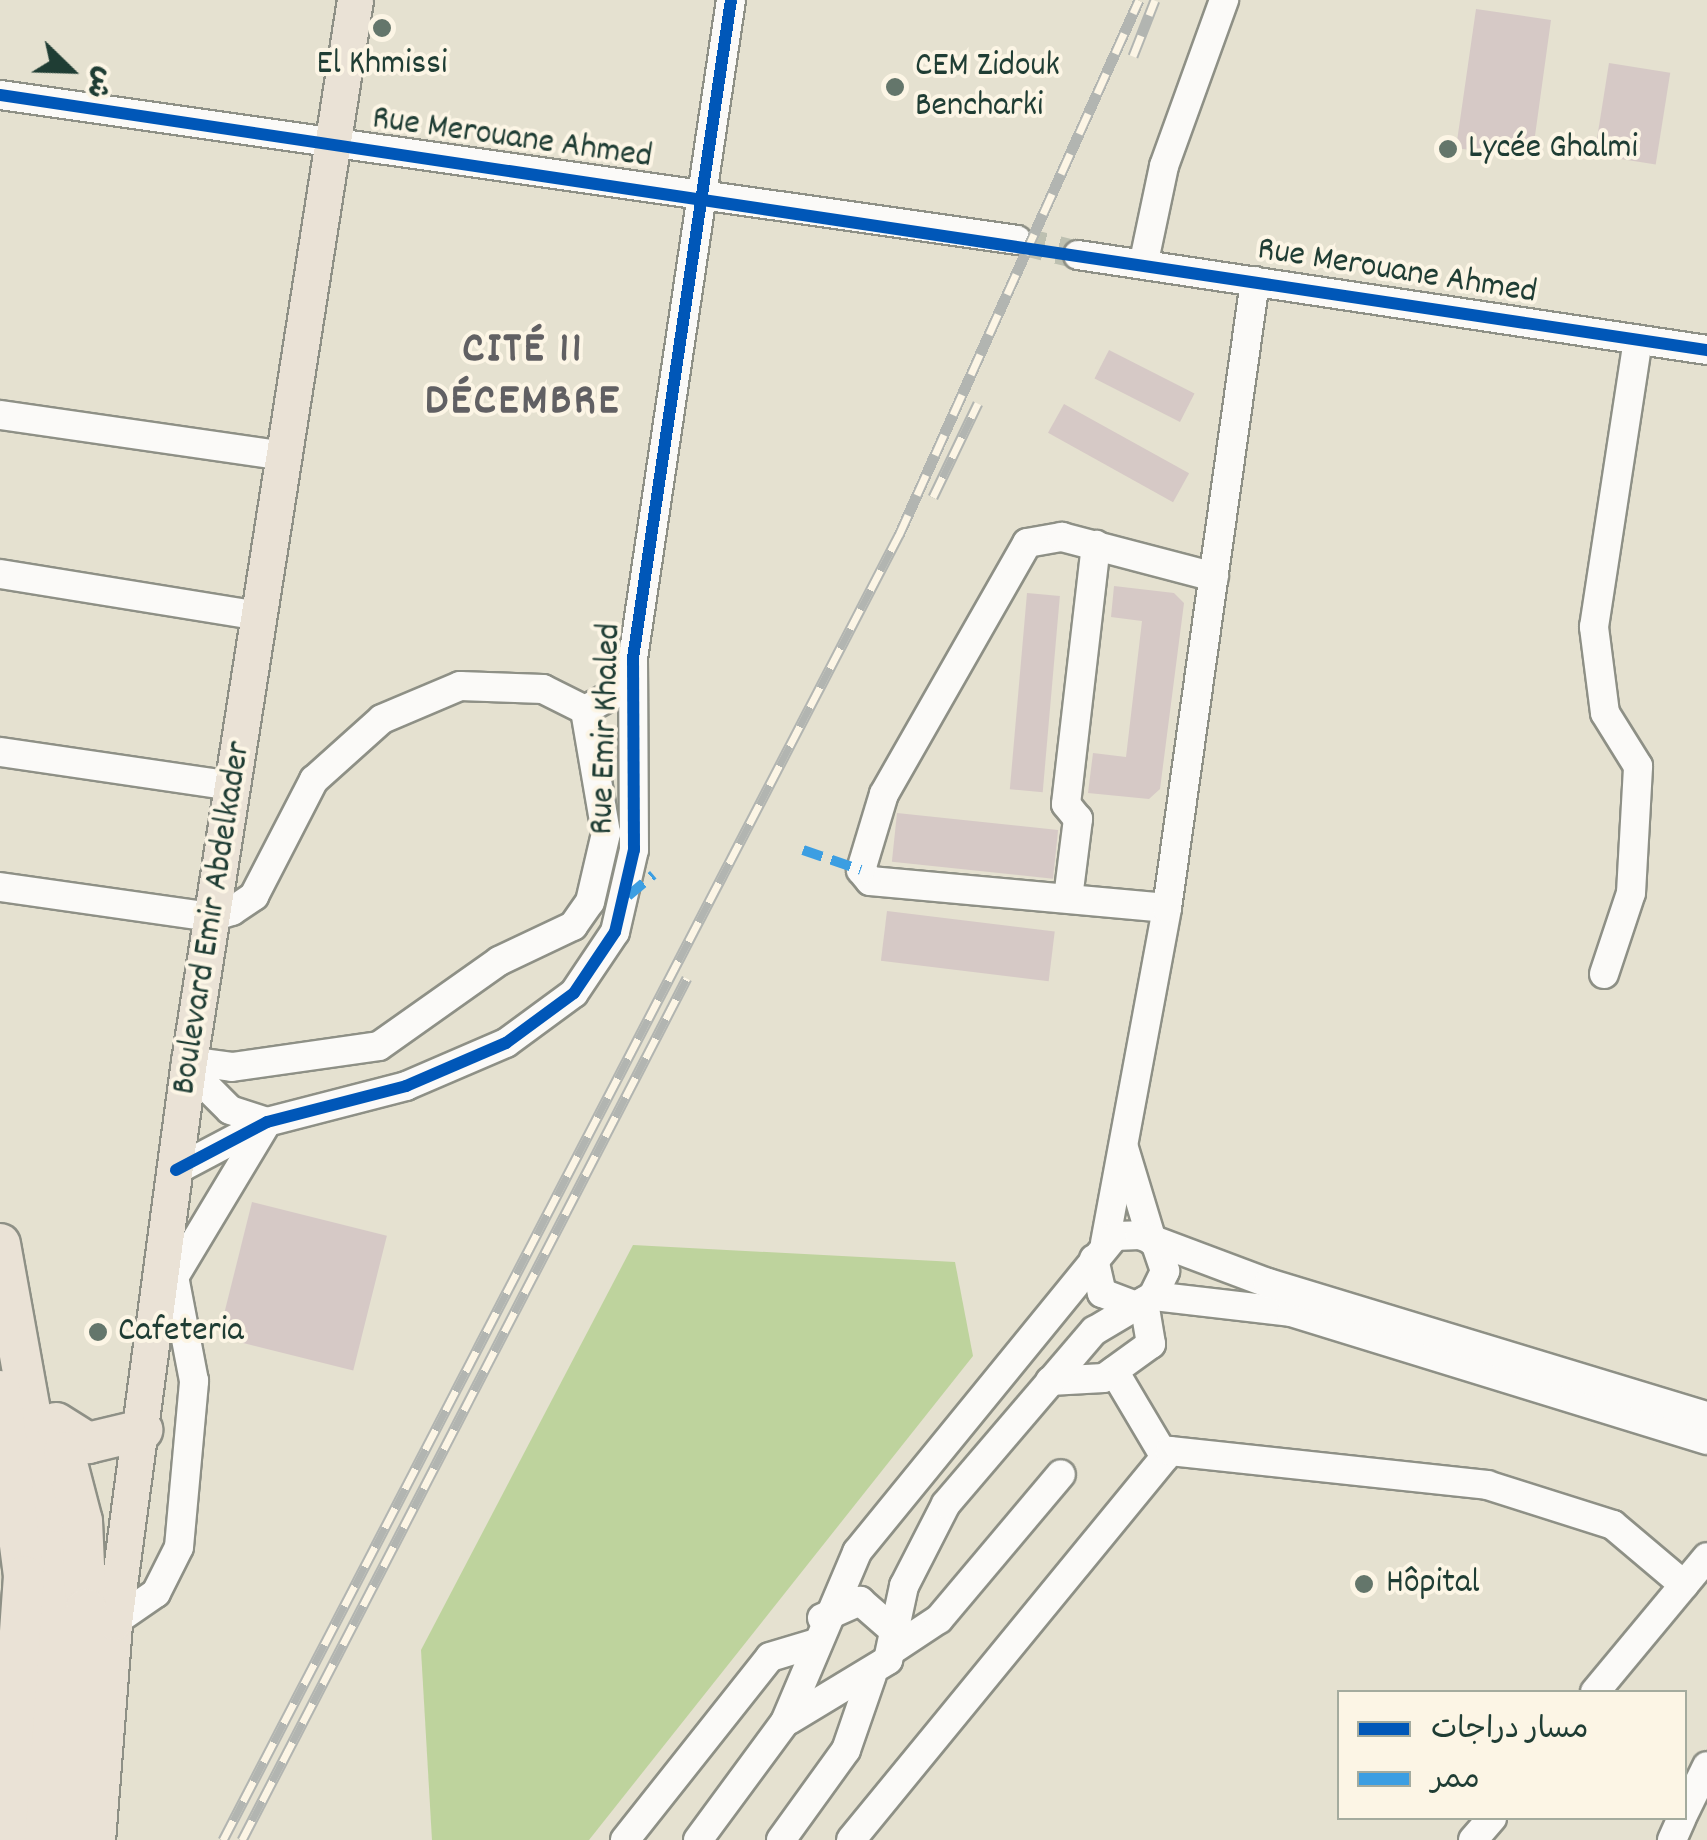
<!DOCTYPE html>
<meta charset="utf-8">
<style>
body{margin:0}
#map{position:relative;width:1707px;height:1840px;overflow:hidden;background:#e5e1d0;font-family:Dekko,"Playpen Sans Arabic",sans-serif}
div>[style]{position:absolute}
.green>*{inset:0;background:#bed39d}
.building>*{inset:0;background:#d6c9c6;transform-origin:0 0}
.minor-tunnel>*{height:28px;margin-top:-14px;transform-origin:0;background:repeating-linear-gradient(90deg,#bdc0b1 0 28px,transparent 0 42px)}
.roads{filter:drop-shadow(2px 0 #8e9086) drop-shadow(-2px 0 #8e9086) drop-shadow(0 2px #8e9086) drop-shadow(0 -2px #8e9086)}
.minor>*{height:28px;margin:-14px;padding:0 14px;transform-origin:14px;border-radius:14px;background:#fbfaf8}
.major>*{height:35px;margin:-17.5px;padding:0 17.5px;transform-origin:17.5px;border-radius:17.5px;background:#eae2d6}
.highway>*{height:40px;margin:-20px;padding:0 20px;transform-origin:20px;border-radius:20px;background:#eae2d6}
.rail>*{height:11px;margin-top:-5.5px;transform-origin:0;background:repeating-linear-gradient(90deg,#fcf5e5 0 22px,#b2b5b1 0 44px);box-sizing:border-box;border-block:2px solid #b2b5b1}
.quiet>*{height:10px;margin-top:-5px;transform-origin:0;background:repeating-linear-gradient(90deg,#3c9ee2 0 20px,transparent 0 30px)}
.cycleway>*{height:12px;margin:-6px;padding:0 6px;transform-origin:6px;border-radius:6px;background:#0057b8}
.dots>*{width:28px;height:28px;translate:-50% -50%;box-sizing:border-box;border:5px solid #fcf5e5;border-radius:50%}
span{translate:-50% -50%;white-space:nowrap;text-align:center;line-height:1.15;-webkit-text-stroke:8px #fcf5e5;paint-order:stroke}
.poi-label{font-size:35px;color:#1f3d34}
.left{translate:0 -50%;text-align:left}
.street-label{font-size:35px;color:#1f3d34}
.district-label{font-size:45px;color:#616063;font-weight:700;letter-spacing:2.5px}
.legend{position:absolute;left:1337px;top:1690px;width:350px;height:130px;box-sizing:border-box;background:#fcf5e5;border:2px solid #a4ab9e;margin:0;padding:12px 18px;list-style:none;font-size:30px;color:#1f3d34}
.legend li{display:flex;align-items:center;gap:20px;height:50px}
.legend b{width:50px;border:2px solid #a4ab9e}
.north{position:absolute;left:20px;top:20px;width:100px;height:100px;-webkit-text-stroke:8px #fcf5e5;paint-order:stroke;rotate:113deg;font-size:28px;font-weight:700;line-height:40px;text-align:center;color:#1f3d34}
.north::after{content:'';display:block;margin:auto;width:35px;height:45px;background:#1f3d34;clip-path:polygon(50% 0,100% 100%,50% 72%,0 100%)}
</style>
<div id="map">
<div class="green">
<div style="clip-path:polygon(633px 1245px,955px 1262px,973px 1356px,589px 1840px,432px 1840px,421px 1650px)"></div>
</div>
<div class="building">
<div style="clip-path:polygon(1476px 9px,1551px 20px,1534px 143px,1493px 138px,1491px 153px,1456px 148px)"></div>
<div style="left:1609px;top:63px;width:62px;height:93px;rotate:9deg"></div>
<div style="left:1109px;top:350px;width:96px;height:32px;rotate:27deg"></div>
<div style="left:1064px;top:404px;width:143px;height:33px;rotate:29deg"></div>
<div style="clip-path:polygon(1114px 586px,1174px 593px,1184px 603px,1160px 789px,1149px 799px,1088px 793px,1093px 753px,1126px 757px,1142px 621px,1111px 617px)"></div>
<div style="left:1027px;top:593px;width:33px;height:197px;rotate:5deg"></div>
<div style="left:897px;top:813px;width:162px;height:49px;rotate:6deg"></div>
<div style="left:887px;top:911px;width:169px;height:50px;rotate:7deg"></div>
<div style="left:252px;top:1202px;width:139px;height:139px;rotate:14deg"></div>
</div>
<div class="minor-tunnel">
<div style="left:1017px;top:240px;width:63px;rotate:13.8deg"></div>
</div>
<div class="roads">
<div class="minor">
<div style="left:0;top:95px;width:1027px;rotate:8.11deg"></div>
<div style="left:1078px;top:255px;width:636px;rotate:8.59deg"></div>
<div style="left:1144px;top:261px;width:97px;rotate:-78.1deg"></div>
<div style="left:1164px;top:166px;width:177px;rotate:-70.1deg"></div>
<div style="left:0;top:415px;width:287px;rotate:8.2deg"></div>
<div style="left:0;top:574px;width:263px;rotate:9.2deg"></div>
<div style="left:0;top:752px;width:234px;rotate:8.3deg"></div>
<div style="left:0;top:887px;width:214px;rotate:8.1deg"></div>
<div style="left:212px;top:917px;width:21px;rotate:-17deg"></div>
<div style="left:232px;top:911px;width:27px;rotate:-34deg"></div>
<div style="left:254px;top:896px;width:131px;rotate:-62.7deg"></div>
<div style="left:314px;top:780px;width:91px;rotate:-41.9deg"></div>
<div style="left:382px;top:719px;width:85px;rotate:-22.9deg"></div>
<div style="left:460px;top:686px;width:83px;rotate:2.1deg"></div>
<div style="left:543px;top:689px;width:47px;rotate:26.6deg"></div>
<div style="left:585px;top:710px;width:31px;rotate:-29deg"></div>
<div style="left:612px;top:695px;width:41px;rotate:-60.9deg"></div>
<div style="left:1068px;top:898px;width:80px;rotate:-82.8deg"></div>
<div style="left:1078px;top:819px;width:19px;rotate:-129deg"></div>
<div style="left:1066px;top:804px;width:261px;rotate:-83.4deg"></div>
<div style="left:1167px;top:908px;width:298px;rotate:-174.8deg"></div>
<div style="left:870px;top:881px;width:14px;rotate:-129deg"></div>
<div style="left:861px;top:870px;width:79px;rotate:-73.2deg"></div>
<div style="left:884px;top:794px;width:289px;rotate:-60.3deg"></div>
<div style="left:1027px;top:543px;width:36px;rotate:-10deg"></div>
<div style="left:1062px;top:537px;width:157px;rotate:14.7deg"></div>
<div style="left:1604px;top:974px;width:85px;rotate:-71.6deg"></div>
<div style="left:1631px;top:893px;width:127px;rotate:-86.8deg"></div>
<div style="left:1638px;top:766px;width:62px;rotate:-121.9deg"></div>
<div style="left:1605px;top:713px;width:87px;rotate:-97.3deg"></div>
<div style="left:1594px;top:627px;width:290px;rotate:-81.3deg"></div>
<div style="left:189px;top:1061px;width:43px;rotate:7.9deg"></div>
<div style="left:232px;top:1067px;width:148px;rotate:-8.1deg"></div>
<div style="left:379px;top:1046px;width:147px;rotate:-35.3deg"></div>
<div style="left:499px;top:961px;width:82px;rotate:-25.3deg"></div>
<div style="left:573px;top:926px;width:29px;rotate:-55deg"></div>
<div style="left:590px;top:902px;width:71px;rotate:-76.9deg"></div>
<div style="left:606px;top:833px;width:125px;rotate:-99.7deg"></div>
<div style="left:188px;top:1068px;width:59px;rotate:45deg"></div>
<div style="left:230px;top:1110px;width:39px;rotate:18deg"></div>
<div style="left:1124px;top:1148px;width:97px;rotate:73.2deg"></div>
<div style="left:176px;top:1170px;width:103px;rotate:-27.8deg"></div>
<div style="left:267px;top:1122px;width:144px;rotate:-14.5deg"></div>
<div style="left:406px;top:1086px;width:109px;rotate:-23.3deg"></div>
<div style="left:506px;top:1043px;width:84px;rotate:-36.3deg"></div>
<div style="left:574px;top:993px;width:73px;rotate:-56.1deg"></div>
<div style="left:615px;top:932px;width:84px;rotate:-77deg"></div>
<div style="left:634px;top:850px;width:192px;rotate:-90.3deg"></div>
<div style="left:633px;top:658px;width:665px;rotate:-81.53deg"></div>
<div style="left:1105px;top:1243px;width:341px;rotate:-79.5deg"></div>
<div style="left:1167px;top:908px;width:633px;rotate:-82.01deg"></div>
<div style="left:1094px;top:1259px;width:35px;rotate:77deg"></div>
<div style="left:1102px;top:1293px;width:34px;rotate:21deg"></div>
<div style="left:165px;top:1292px;width:196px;rotate:-59deg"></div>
<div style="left:1153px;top:1296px;width:139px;rotate:6.6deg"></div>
<div style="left:1291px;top:1312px;width:435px;rotate:17.1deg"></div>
<div style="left:1114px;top:1371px;width:100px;rotate:59.3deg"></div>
<div style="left:1050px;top:1381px;width:54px;rotate:-3.2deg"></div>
<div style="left:1104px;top:1378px;width:58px;rotate:-35.9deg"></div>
<div style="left:1151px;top:1344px;width:43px;rotate:-99.5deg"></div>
<div style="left:822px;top:1618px;width:42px;rotate:-24.1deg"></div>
<div style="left:860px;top:1601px;width:43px;rotate:41.2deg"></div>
<div style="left:114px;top:1622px;width:51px;rotate:-34.6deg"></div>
<div style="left:156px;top:1593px;width:51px;rotate:-63.4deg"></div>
<div style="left:179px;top:1547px;width:167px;rotate:-84.8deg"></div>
<div style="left:194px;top:1381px;width:102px;rotate:-100.8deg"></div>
<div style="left:892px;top:1650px;width:56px;rotate:-33.4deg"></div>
<div style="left:939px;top:1619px;width:189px;rotate:-49.9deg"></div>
<div style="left:1595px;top:1692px;width:175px;rotate:-50.3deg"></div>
<div style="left:789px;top:1720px;width:116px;rotate:-31.2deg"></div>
<div style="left:888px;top:1660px;width:76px;rotate:-77.8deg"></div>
<div style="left:904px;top:1586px;width:92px;rotate:-62.9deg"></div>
<div style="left:946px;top:1504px;width:228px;rotate:-49.5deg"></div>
<div style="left:1094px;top:1331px;width:69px;rotate:-30.7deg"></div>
<div style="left:1153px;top:1296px;width:28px;rotate:-64deg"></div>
<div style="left:1165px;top:1271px;width:28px;rotate:-109deg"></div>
<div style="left:1684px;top:1813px;width:52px;rotate:-63.9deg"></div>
<div style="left:625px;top:1840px;width:233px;rotate:-51.6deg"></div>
<div style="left:770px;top:1657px;width:48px;rotate:-16.9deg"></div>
<div style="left:698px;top:1840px;width:147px;rotate:-53.6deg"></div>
<div style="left:785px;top:1722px;width:185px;rotate:-67deg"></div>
<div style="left:857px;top:1552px;width:408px;rotate:-50.8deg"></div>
<div style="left:1115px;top:1236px;width:25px;rotate:-2deg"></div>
<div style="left:1140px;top:1235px;width:137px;rotate:20.6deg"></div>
<div style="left:1268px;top:1283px;width:459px;rotate:16.9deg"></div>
<div style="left:781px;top:1840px;width:111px;rotate:-54.2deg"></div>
<div style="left:846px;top:1750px;width:79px;rotate:-70.9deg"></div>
<div style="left:851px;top:1840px;width:503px;rotate:-50.65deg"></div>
<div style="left:1170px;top:1451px;width:319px;rotate:6.1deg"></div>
<div style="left:1487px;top:1485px;width:132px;rotate:17.6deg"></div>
<div style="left:1613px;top:1525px;width:93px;rotate:40.2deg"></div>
<div style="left:1473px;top:1840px;width:29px;rotate:-49deg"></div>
<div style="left:1672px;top:1840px;width:24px;rotate:-66deg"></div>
</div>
<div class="major">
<div style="left:97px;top:1840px;width:219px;rotate:-85.5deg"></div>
<div style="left:114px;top:1622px;width:566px;rotate:-82.39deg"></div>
<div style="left:189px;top:1061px;width:1074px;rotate:-81.11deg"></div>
</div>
<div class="highway">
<div style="left:0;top:1244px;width:312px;rotate:79.8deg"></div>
<div style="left:55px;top:1551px;width:290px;rotate:93.8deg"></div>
<div style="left:0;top:1391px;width:187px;rotate:82.6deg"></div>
<div style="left:24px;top:1576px;width:265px;rotate:94.1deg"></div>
<div style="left:56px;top:1423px;width:38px;rotate:32deg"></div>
<div style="left:88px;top:1443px;width:56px;rotate:-13.5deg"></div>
<div style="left:64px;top:1452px;width:71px;rotate:75.4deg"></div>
<div style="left:82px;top:1521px;width:88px;rotate:87.4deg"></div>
<div style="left:86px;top:1609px;width:231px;rotate:93.5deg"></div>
</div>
</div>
<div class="rail">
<div style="left:1133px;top:56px;width:60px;rotate:-68.6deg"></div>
<div style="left:933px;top:497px;width:104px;rotate:-64.4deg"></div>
<div style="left:223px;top:1840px;width:1470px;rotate:-62.62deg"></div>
<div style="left:899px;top:535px;width:586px;rotate:-65.84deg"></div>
<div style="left:242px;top:1840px;width:970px;rotate:-62.7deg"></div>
</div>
<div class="quiet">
<div style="left:803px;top:850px;width:61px;rotate:19deg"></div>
<div style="left:628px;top:896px;width:33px;rotate:-40deg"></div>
</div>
<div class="cycleway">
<div style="left:0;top:95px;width:1726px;rotate:8.5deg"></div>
<div style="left:176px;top:1170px;width:103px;rotate:-27.8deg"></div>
<div style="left:267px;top:1122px;width:144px;rotate:-14.5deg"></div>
<div style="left:406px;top:1086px;width:109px;rotate:-23.3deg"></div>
<div style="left:506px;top:1043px;width:84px;rotate:-36.3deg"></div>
<div style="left:574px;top:993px;width:73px;rotate:-56.1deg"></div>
<div style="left:615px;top:932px;width:84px;rotate:-77deg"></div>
<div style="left:634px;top:850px;width:192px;rotate:-90.3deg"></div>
<div style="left:633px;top:658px;width:665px;rotate:-81.53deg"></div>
</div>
<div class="dots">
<div style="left:382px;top:28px;background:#64766b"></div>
<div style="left:895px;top:87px;background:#64766b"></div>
<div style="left:1448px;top:149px;background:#64766b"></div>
<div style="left:98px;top:1332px;background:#64766b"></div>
<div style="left:1364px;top:1584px;background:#64766b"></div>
</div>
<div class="poi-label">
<span style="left:382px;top:65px">El Khmissi</span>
<span class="left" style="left:915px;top:87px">CEM Zidouk<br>Bencharki</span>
<span class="left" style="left:1468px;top:149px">Lycée Ghalmi</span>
<span class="left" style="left:118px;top:1332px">Cafeteria</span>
<span class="left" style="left:1386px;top:1584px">Hôpital</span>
</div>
<div class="street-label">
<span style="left:512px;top:139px;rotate:8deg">Rue Merouane Ahmed</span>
<span style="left:1397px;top:272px;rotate:9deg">Rue Merouane Ahmed</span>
<span style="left:607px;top:729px;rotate:-88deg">Rue Emir Khaled</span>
<span style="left:213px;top:918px;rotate:-81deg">Boulevard Emir Abdelkader</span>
</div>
<div class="district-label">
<span style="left:523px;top:378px">CITÉ 11<br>DÉCEMBRE</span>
</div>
<ul class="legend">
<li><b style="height:12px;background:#0057b8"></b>مسار دراجات</li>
<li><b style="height:12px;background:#3c9ee2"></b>ممر</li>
</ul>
<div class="north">ش</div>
</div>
